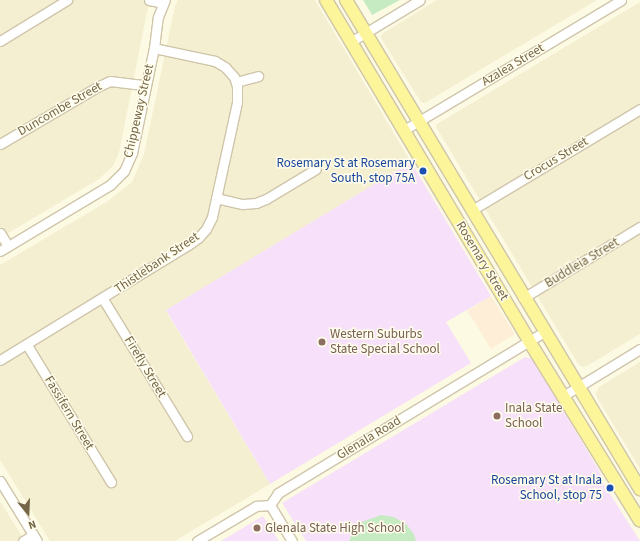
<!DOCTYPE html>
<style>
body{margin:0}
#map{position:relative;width:640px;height:541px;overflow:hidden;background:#fdfae4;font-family:"Source Sans 3",sans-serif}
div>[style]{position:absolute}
.residential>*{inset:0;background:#f5efd2}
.commercial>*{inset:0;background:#feeed7;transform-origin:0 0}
.education>*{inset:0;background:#f7e0f9}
.green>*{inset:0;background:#c6ebc2}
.roads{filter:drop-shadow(1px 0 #cfc5aa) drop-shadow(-1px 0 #cfc5aa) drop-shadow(0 1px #cfc5aa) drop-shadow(0 -1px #cfc5aa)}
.minor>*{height:9px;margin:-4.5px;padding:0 4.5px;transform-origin:4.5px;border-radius:4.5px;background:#fff}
.major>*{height:12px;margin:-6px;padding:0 6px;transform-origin:6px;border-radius:6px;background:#fdf59a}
.dots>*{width:11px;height:11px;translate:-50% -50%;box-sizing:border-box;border:2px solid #fffdeb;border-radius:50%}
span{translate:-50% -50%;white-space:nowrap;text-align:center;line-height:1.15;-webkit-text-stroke:3px #fffdeb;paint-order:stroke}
.street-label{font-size:13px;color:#766648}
.transit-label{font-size:13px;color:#164399}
.right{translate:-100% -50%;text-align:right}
.education-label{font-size:13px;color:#785e54}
.left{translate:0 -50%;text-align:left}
.north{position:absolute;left:8px;top:493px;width:40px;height:40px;-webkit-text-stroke:3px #fffdeb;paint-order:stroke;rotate:161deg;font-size:11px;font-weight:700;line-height:16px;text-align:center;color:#766648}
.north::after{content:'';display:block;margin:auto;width:14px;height:18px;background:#766648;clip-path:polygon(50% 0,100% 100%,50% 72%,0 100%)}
</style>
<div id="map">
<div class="residential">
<div style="clip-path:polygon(0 0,151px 0,147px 12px,119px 153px,113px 166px,99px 179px,0 238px)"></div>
<div style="clip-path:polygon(178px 0,315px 0,411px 162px,166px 311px,270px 484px,175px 541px,50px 541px,0 460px,0 265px,108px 201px,132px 182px,144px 154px,175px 6px)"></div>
<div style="clip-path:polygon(437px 0,597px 0,425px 103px,421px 102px,382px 40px,381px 36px,383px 33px)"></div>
<div style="clip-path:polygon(640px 2px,640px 334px,587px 366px,582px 367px,578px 364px,436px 127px,437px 124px)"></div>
<div style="clip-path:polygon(640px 362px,640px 469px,596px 396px,596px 393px,599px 387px)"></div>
<div style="clip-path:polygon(0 501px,25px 541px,0 541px)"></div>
</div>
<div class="commercial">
<div style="left:491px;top:296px;width:45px;height:28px;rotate:58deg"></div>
</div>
<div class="education">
<div style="clip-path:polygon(411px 162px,491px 296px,446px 322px,471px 363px,270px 484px,166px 310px)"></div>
<div style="clip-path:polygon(525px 357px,532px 359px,600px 472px,603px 483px,640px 541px,306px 541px,282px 503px)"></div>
<div style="clip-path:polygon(263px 516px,279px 541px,221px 541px)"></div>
</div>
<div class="green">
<div style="clip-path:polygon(363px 0,400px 0,372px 15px)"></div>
<div style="clip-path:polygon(381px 515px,394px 517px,406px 524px,414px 534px,416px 541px,349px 541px,353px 532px,362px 522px)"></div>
</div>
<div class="roads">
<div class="minor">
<div style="left:149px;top:0;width:14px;rotate:12deg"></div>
<div style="left:0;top:41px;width:79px;rotate:-31.5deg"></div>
<div style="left:352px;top:41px;width:79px;rotate:-31.1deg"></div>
<div style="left:236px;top:82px;width:23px;rotate:-15deg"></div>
<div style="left:404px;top:130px;width:253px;rotate:-30.9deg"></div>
<div style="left:0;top:144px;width:113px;rotate:-30.4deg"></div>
<div style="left:97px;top:87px;width:14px;rotate:-25deg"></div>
<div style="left:110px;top:81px;width:35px;rotate:7deg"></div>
<div style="left:216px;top:198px;width:28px;rotate:13deg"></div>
<div style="left:243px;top:204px;width:13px;rotate:-4deg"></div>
<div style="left:256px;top:203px;width:11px;rotate:-22deg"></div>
<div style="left:266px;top:199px;width:58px;rotate:-31deg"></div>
<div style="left:472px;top:210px;width:196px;rotate:-31deg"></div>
<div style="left:0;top:233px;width:15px;rotate:58deg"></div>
<div style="left:0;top:251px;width:128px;rotate:-31deg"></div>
<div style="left:110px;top:185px;width:20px;rotate:-45deg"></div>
<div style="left:124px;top:171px;width:20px;rotate:-66deg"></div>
<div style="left:132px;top:153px;width:107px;rotate:-78.2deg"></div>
<div style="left:154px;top:48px;width:31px;rotate:-83deg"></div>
<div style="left:158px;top:17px;width:18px;rotate:-68deg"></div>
<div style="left:523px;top:298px;width:137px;rotate:-31.3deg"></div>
<div style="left:103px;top:299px;width:161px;rotate:58.5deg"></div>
<div style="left:27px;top:345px;width:161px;rotate:58.5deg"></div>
<div style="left:0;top:360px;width:220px;rotate:-31.5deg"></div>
<div style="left:188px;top:245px;width:12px;rotate:-35deg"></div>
<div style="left:198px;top:238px;width:12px;rotate:-48deg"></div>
<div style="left:206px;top:229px;width:13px;rotate:-63deg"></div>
<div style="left:212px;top:217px;width:118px;rotate:-77.7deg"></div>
<div style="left:237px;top:102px;width:16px;rotate:-90deg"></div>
<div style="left:237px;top:86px;width:9px;rotate:-108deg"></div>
<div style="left:234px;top:77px;width:13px;rotate:-132deg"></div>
<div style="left:225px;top:67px;width:12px;rotate:-149deg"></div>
<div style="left:215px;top:61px;width:62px;rotate:-168deg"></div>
<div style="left:563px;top:396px;width:90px;rotate:-31.4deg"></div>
<div style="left:0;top:481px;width:70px;rotate:58.3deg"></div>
<div style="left:270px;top:505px;width:42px;rotate:58.6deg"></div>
<div style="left:23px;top:541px;width:12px;rotate:-31deg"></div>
<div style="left:197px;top:541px;width:69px;rotate:-30.7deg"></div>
<div style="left:256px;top:506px;width:14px;rotate:-4deg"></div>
<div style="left:270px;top:505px;width:14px;rotate:-56deg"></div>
<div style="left:278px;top:493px;width:311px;rotate:-31.2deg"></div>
</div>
<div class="major">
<div style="left:326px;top:0;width:397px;rotate:59.2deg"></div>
<div style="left:529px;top:341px;width:211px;rotate:58.3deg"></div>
<div style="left:346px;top:0;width:571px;rotate:58.98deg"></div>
</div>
</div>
<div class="dots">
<div style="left:423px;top:171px;background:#1a4fb4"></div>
<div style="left:322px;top:342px;background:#8d6e63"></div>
<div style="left:497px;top:416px;background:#8d6e63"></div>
<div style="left:610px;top:488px;background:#1a4fb4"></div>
<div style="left:257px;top:528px;background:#8d6e63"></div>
</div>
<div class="street-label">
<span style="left:513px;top:65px;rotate:-31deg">Azalea Street</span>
<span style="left:60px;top:109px;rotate:-30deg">Duncombe Street</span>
<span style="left:139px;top:111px;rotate:-77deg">Chippeway Street</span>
<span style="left:556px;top:159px;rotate:-31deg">Crocus Street</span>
<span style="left:482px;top:261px;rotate:59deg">Rosemary Street</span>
<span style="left:157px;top:263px;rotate:-34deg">Thistlebank Street</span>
<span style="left:582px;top:263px;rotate:-31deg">Buddleia Street</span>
<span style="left:145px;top:367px;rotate:59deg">Firefly Street</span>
<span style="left:69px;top:413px;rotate:59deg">Fassifern Street</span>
<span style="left:369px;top:438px;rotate:-31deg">Glenala Road</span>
</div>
<div class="transit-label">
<span class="right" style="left:415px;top:171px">Rosemary St at Rosemary<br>South, stop 75A</span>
<span class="right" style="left:602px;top:488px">Rosemary St at Inala<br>School, stop 75</span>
</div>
<div class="education-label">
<span class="left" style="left:330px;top:342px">Western Suburbs<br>State Special School</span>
<span class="left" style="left:505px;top:416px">Inala State<br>School</span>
<span class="left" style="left:265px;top:528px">Glenala State High School</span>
</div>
<div class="north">N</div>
</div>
